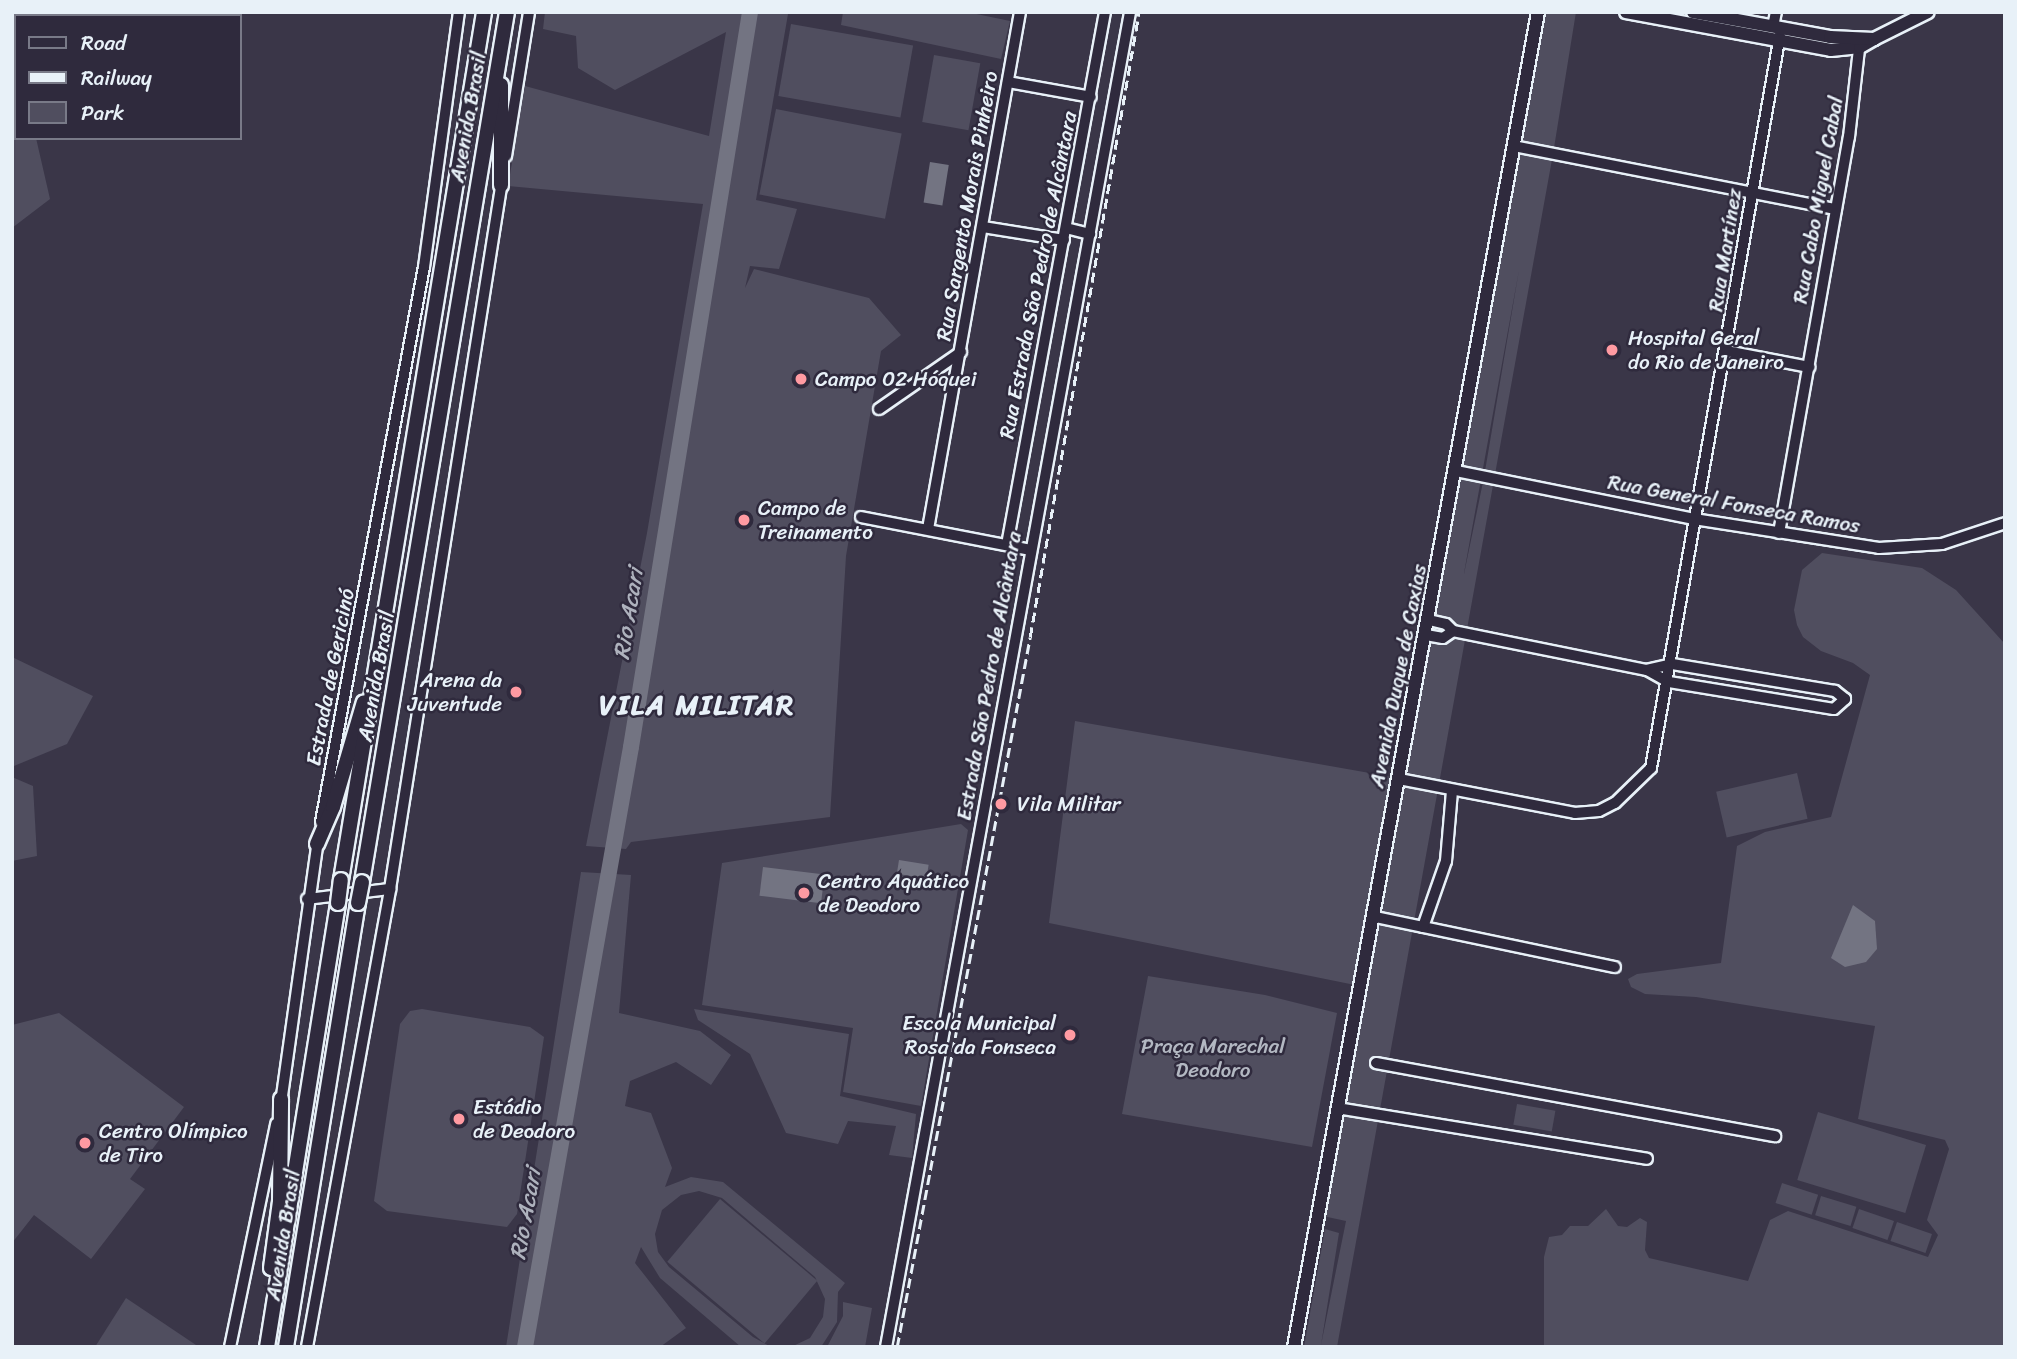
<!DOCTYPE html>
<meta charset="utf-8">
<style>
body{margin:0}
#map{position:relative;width:2017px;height:1359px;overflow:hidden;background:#3a3648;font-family:Sriracha,sans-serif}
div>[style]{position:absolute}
.green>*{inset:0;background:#504e5f;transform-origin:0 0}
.water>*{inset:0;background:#737482;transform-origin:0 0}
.river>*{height:16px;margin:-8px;padding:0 8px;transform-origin:8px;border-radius:8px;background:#737482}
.roads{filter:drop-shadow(2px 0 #e8f1f8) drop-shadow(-2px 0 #e8f1f8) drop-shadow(0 2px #e8f1f8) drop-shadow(0 -2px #e8f1f8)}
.minor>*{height:10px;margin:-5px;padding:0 5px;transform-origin:5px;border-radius:5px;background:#2f2a3d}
.major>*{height:12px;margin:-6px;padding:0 6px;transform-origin:6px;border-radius:6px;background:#2f2a3d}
.highway>*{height:14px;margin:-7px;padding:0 7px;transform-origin:7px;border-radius:7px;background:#2f2a3d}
.rail>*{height:2.5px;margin-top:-1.25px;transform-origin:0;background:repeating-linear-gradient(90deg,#e8f1f8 0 10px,transparent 0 15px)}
.bridges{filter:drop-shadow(2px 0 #e8f1f8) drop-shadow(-2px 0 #e8f1f8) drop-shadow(0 2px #e8f1f8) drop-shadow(0 -2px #e8f1f8)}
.highway-bridge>*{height:14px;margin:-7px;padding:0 7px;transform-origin:7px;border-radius:7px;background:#2f2a3d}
.dots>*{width:19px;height:19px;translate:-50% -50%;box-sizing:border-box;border:4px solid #2f2a3d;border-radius:50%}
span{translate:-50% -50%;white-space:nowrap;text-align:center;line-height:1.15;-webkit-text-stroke:5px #2f2a3d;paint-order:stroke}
.street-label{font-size:21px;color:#e8f1f8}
.poi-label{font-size:21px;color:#e8f1f8}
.left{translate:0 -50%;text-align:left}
.right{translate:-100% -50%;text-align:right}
.park-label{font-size:21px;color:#b3b8c2}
.water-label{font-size:23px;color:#aeb2bd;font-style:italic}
.district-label{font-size:28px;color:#e8f1f8;font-weight:700;letter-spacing:2px}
.frame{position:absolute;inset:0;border:14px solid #e8f1f8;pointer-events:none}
.legend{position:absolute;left:14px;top:14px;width:228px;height:126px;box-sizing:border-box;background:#2f2a3d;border:2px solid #797a88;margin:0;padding:9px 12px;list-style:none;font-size:21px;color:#e8f1f8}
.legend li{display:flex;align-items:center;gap:14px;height:35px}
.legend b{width:35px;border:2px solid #797a88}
</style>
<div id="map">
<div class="green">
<div style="clip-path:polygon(545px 12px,788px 14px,756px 200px,797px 209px,779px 269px,750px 266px,745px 288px,754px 269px,869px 298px,901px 335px,881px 351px,846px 556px,830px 817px,631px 842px,626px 849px,586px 846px,647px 533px,703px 204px,508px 186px,525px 86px,709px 136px,726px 32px,615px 90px,578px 68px,576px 36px,543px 29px)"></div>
<div style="clip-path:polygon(843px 12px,967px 12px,1010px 21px,1001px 59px,841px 25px)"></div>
<div style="clip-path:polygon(evenodd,1538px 12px,1576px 12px,1553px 154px,1337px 1347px,1304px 1347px,1325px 1229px,1339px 1233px,1321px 1345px,1346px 1221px,1318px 1215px,1355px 985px,1049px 923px,1075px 721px,1398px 778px,1538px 12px,1519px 270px,1484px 477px,1464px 574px,1464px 573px,1519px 270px)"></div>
<div style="left:791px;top:24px;width:124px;height:73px;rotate:10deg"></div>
<div style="clip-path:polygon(12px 39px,16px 138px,36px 138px,50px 199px,12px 228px)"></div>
<div style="left:934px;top:55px;width:47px;height:68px;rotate:10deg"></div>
<div style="left:776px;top:109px;width:128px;height:87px;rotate:11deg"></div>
<div style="clip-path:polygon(1822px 553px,1922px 568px,1956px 590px,2005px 644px,2005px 1347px,1544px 1347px,1544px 1257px,1549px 1237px,1562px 1235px,1570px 1226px,1588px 1226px,1606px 1209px,1618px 1226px,1627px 1227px,1640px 1218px,1647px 1222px,1645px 1250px,1649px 1258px,1748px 1281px,1770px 1220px,1788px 1211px,1928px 1257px,1938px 1235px,1927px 1220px,1949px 1149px,1945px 1140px,1858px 1119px,1875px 1026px,1696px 997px,1645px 994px,1631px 987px,1628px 979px,1637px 974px,1721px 963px,1737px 846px,1765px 832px,1831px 817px,1870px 675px,1853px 663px,1821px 651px,1803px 637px,1797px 625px,1794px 610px,1802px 570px)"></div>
<div style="clip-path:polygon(12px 657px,93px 696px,67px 744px,14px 766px)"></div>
<div style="left:1797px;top:773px;width:47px;height:83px;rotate:77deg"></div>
<div style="clip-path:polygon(12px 777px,33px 786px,37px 856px,12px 861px)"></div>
<div style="clip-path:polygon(961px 824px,968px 830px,921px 1106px,843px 1092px,853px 1028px,702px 1005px,722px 863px)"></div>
<div style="clip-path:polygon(581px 872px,631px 875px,619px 1013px,700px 1031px,731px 1055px,711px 1085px,676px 1062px,630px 1081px,625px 1106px,651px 1113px,672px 1168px,665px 1187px,691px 1177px,723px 1182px,845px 1283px,838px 1292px,837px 1322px,821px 1347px,791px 1347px,810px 1338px,823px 1317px,825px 1299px,815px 1277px,722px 1198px,699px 1191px,681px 1195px,662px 1210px,655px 1234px,658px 1252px,669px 1267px,753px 1337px,771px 1347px,741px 1347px,660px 1278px,641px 1247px,635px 1263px,686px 1328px,660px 1347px,506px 1347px)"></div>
<div style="clip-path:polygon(1148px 976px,1265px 995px,1337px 1013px,1312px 1147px,1122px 1114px)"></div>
<div style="clip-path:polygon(422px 1009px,530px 1027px,544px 1037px,517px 1214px,507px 1227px,387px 1211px,374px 1201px,400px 1024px,410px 1011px)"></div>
<div style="clip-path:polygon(694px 1009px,849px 1034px,840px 1096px,916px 1114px,912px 1158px,889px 1155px,896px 1126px,848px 1121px,838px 1144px,786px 1133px,750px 1054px,698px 1020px)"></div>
<div style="clip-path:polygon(59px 1013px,184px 1107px,130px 1179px,145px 1189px,91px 1259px,34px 1215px,12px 1243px,12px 1025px)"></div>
<div style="left:1517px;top:1104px;width:39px;height:21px;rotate:10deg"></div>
<div style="left:1818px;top:1112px;width:113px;height:71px;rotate:17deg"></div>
<div style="left:1782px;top:1183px;width:38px;height:21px;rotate:18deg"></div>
<div style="left:1821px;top:1196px;width:37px;height:20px;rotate:17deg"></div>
<div style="left:720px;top:1199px;width:127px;height:82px;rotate:40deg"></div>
<div style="left:1859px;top:1209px;width:37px;height:20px;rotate:19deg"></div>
<div style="left:1897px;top:1222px;width:37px;height:20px;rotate:19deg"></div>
<div style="clip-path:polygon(126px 1298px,199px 1347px,95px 1347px)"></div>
<div style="clip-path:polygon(843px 1302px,872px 1308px,865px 1347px,827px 1347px,843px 1316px)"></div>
</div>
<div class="water">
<div style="left:930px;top:162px;width:19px;height:41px;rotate:9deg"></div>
<div style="left:899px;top:860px;width:30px;height:14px;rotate:9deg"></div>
<div style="left:763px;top:867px;width:62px;height:29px;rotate:7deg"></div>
<div style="clip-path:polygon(1853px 905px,1875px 921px,1877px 949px,1866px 962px,1845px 967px,1831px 958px)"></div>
</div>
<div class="river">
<div style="left:525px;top:1347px;width:609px;rotate:-79.98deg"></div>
<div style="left:631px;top:747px;width:745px;rotate:-80.8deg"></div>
</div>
<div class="roads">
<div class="minor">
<div style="left:1773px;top:27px;width:15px;rotate:-79deg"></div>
<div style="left:1008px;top:82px;width:84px;rotate:10.2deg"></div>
<div style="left:1514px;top:146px;width:328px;rotate:11.1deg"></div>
<div style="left:506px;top:156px;width:146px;rotate:-80.9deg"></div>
<div style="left:983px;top:227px;width:82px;rotate:9.1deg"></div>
<div style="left:1066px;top:228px;width:25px;rotate:14deg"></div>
<div style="left:1727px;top:351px;width:84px;rotate:11deg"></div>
<div style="left:879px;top:409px;width:100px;rotate:-34.8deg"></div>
<div style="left:1456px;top:471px;width:243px;rotate:11.4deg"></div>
<div style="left:1694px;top:519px;width:187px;rotate:8.9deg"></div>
<div style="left:1879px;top:548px;width:63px;rotate:-3.6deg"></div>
<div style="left:1942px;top:544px;width:66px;rotate:-18.4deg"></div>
<div style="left:861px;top:517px;width:172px;rotate:11deg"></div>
<div style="left:928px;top:529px;width:525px;rotate:-79.91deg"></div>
<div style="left:1779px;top:533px;width:402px;rotate:-80deg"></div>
<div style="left:1849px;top:137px;width:98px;rotate:-83.5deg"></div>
<div style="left:1007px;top:545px;width:542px;rotate:-79.58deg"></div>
<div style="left:1429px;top:620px;width:17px;rotate:13deg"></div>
<div style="left:1446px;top:624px;width:10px;rotate:45deg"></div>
<div style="left:1453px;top:631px;width:198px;rotate:11.4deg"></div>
<div style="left:1647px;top:670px;width:25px;rotate:29deg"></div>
<div style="left:1669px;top:682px;width:167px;rotate:9.3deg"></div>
<div style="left:1834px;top:709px;width:15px;rotate:-42deg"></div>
<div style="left:1845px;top:699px;width:13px;rotate:-141deg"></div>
<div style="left:1835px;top:691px;width:165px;rotate:-170.6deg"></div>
<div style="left:1672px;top:664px;width:26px;rotate:167deg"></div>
<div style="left:1426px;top:635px;width:17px;rotate:10deg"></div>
<div style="left:1443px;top:638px;width:12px;rotate:-35deg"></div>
<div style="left:1399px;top:779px;width:179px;rotate:10.9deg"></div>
<div style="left:1575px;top:813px;width:24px;rotate:-5deg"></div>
<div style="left:1599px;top:811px;width:18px;rotate:-27deg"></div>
<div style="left:1615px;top:803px;width:50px;rotate:-44.2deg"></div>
<div style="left:1651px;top:768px;width:744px;rotate:-80.02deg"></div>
<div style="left:321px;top:822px;width:564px;rotate:-79.49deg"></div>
<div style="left:424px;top:267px;width:257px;rotate:-82.2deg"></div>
<div style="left:307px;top:899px;width:84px;rotate:-6.9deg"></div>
<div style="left:1375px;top:917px;width:245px;rotate:11.8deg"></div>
<div style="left:1423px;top:927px;width:70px;rotate:-70.8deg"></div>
<div style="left:1446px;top:861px;width:70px;rotate:-85.1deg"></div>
<div style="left:1376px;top:1063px;width:406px;rotate:10.4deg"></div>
<div style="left:281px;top:1103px;width:265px;rotate:-82deg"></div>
<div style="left:1337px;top:1108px;width:314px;rotate:9.3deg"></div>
<div style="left:230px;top:1347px;width:228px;rotate:-78.3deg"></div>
<div style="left:307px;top:1347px;width:465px;rotate:-79.7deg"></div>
<div style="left:390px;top:889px;width:717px;rotate:-81.01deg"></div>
<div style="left:886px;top:1347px;width:1357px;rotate:-79.64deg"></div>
</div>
<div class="major">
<div style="left:1626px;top:12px;width:208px;rotate:10.5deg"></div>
<div style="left:1831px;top:50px;width:29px;rotate:-6deg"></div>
<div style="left:1860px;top:47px;width:16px;rotate:-30deg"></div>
<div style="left:1693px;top:12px;width:139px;rotate:10.3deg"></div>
<div style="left:1830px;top:37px;width:44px;rotate:2.6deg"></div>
<div style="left:1874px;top:39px;width:60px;rotate:-26.6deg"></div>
<div style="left:1294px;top:1347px;width:1357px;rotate:-79.64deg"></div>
</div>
<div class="highway">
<div style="left:501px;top:185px;width:100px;rotate:-90deg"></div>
<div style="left:317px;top:844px;width:40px;rotate:-66.6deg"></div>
<div style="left:333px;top:807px;width:109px;rotate:-73.6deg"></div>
<div style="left:341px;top:880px;width:880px;rotate:-80.64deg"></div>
<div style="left:362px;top:882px;width:882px;rotate:-80.54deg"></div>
<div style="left:271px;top:1268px;width:68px;rotate:-82.3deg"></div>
<div style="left:280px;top:1201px;width:102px;rotate:-89.4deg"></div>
<div style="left:267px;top:1347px;width:450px;rotate:-80.9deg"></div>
<div style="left:286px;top:1347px;width:450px;rotate:-80.8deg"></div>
</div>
</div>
<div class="rail">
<div style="left:897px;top:1347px;width:722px;rotate:-79.39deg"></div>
<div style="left:1030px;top:637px;width:634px;rotate:-80.11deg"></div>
</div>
<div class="bridges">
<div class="highway-bridge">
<div style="left:338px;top:903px;width:23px;rotate:-83deg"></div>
<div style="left:358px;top:903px;width:21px;rotate:-79deg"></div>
</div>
</div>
<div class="dots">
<div style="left:1612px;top:350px;background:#ff9aa2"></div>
<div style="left:801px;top:379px;background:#ff9aa2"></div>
<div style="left:744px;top:520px;background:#ff9aa2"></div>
<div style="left:516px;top:692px;background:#ff9aa2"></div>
<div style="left:1001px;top:804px;background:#ff9aa2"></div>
<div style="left:804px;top:893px;background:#ff9aa2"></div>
<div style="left:1070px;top:1035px;background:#ff9aa2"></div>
<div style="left:459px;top:1119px;background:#ff9aa2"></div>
<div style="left:85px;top:1143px;background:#ff9aa2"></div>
</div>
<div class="street-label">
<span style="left:468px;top:117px;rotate:-80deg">Avenida Brasil</span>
<span style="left:1818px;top:200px;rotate:-80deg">Rua Cabo Miguel Cabal</span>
<span style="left:967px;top:206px;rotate:-80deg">Rua Sargento Morais Pinheiro</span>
<span style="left:1725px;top:250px;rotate:-81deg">Rua Martínez</span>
<span style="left:1038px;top:275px;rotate:-79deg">Rua Estrada São Pedro de Alcântara</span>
<span style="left:1734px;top:504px;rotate:10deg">Rua General Fonseca Ramos</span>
<span style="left:376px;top:676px;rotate:-80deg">Avenida Brasil</span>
<span style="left:989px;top:676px;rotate:-80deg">Estrada São Pedro de Alcântara</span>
<span style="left:1398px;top:676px;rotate:-79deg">Avenida Duque de Caxias</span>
<span style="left:330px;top:677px;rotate:-79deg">Estrada de Gericinó</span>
<span style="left:283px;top:1235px;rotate:-81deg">Avenida Brasil</span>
</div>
<div class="poi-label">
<span class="left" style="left:1628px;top:350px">Hospital Geral<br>do Rio de Janeiro</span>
<span class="left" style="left:815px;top:379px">Campo 02 Hóquei</span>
<span class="left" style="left:758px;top:520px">Campo de<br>Treinamento</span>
<span class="right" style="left:502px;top:692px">Arena da<br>Juventude</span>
<span class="left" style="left:1017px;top:804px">Vila Militar</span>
<span class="left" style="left:818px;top:893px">Centro Aquático<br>de Deodoro</span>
<span class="right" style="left:1056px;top:1035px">Escola Municipal<br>Rosa da Fonseca</span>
<span class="left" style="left:473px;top:1119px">Estádio<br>de Deodoro</span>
<span class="left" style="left:99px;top:1143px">Centro Olímpico<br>de Tiro</span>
</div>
<div class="park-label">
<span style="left:1213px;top:1058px">Praça Marechal<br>Deodoro</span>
</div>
<div class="water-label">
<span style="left:629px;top:614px;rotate:-81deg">Rio Acari</span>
<span style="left:526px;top:1214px;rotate:-80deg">Rio Acari</span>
</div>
<div class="district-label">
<span style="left:697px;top:705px">VILA MILITAR</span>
</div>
<div class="frame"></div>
<ul class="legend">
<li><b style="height:9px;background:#2f2a3d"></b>Road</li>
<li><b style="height:9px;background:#e8f1f8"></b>Railway</li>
<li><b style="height:19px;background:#504e5f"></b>Park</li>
</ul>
</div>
